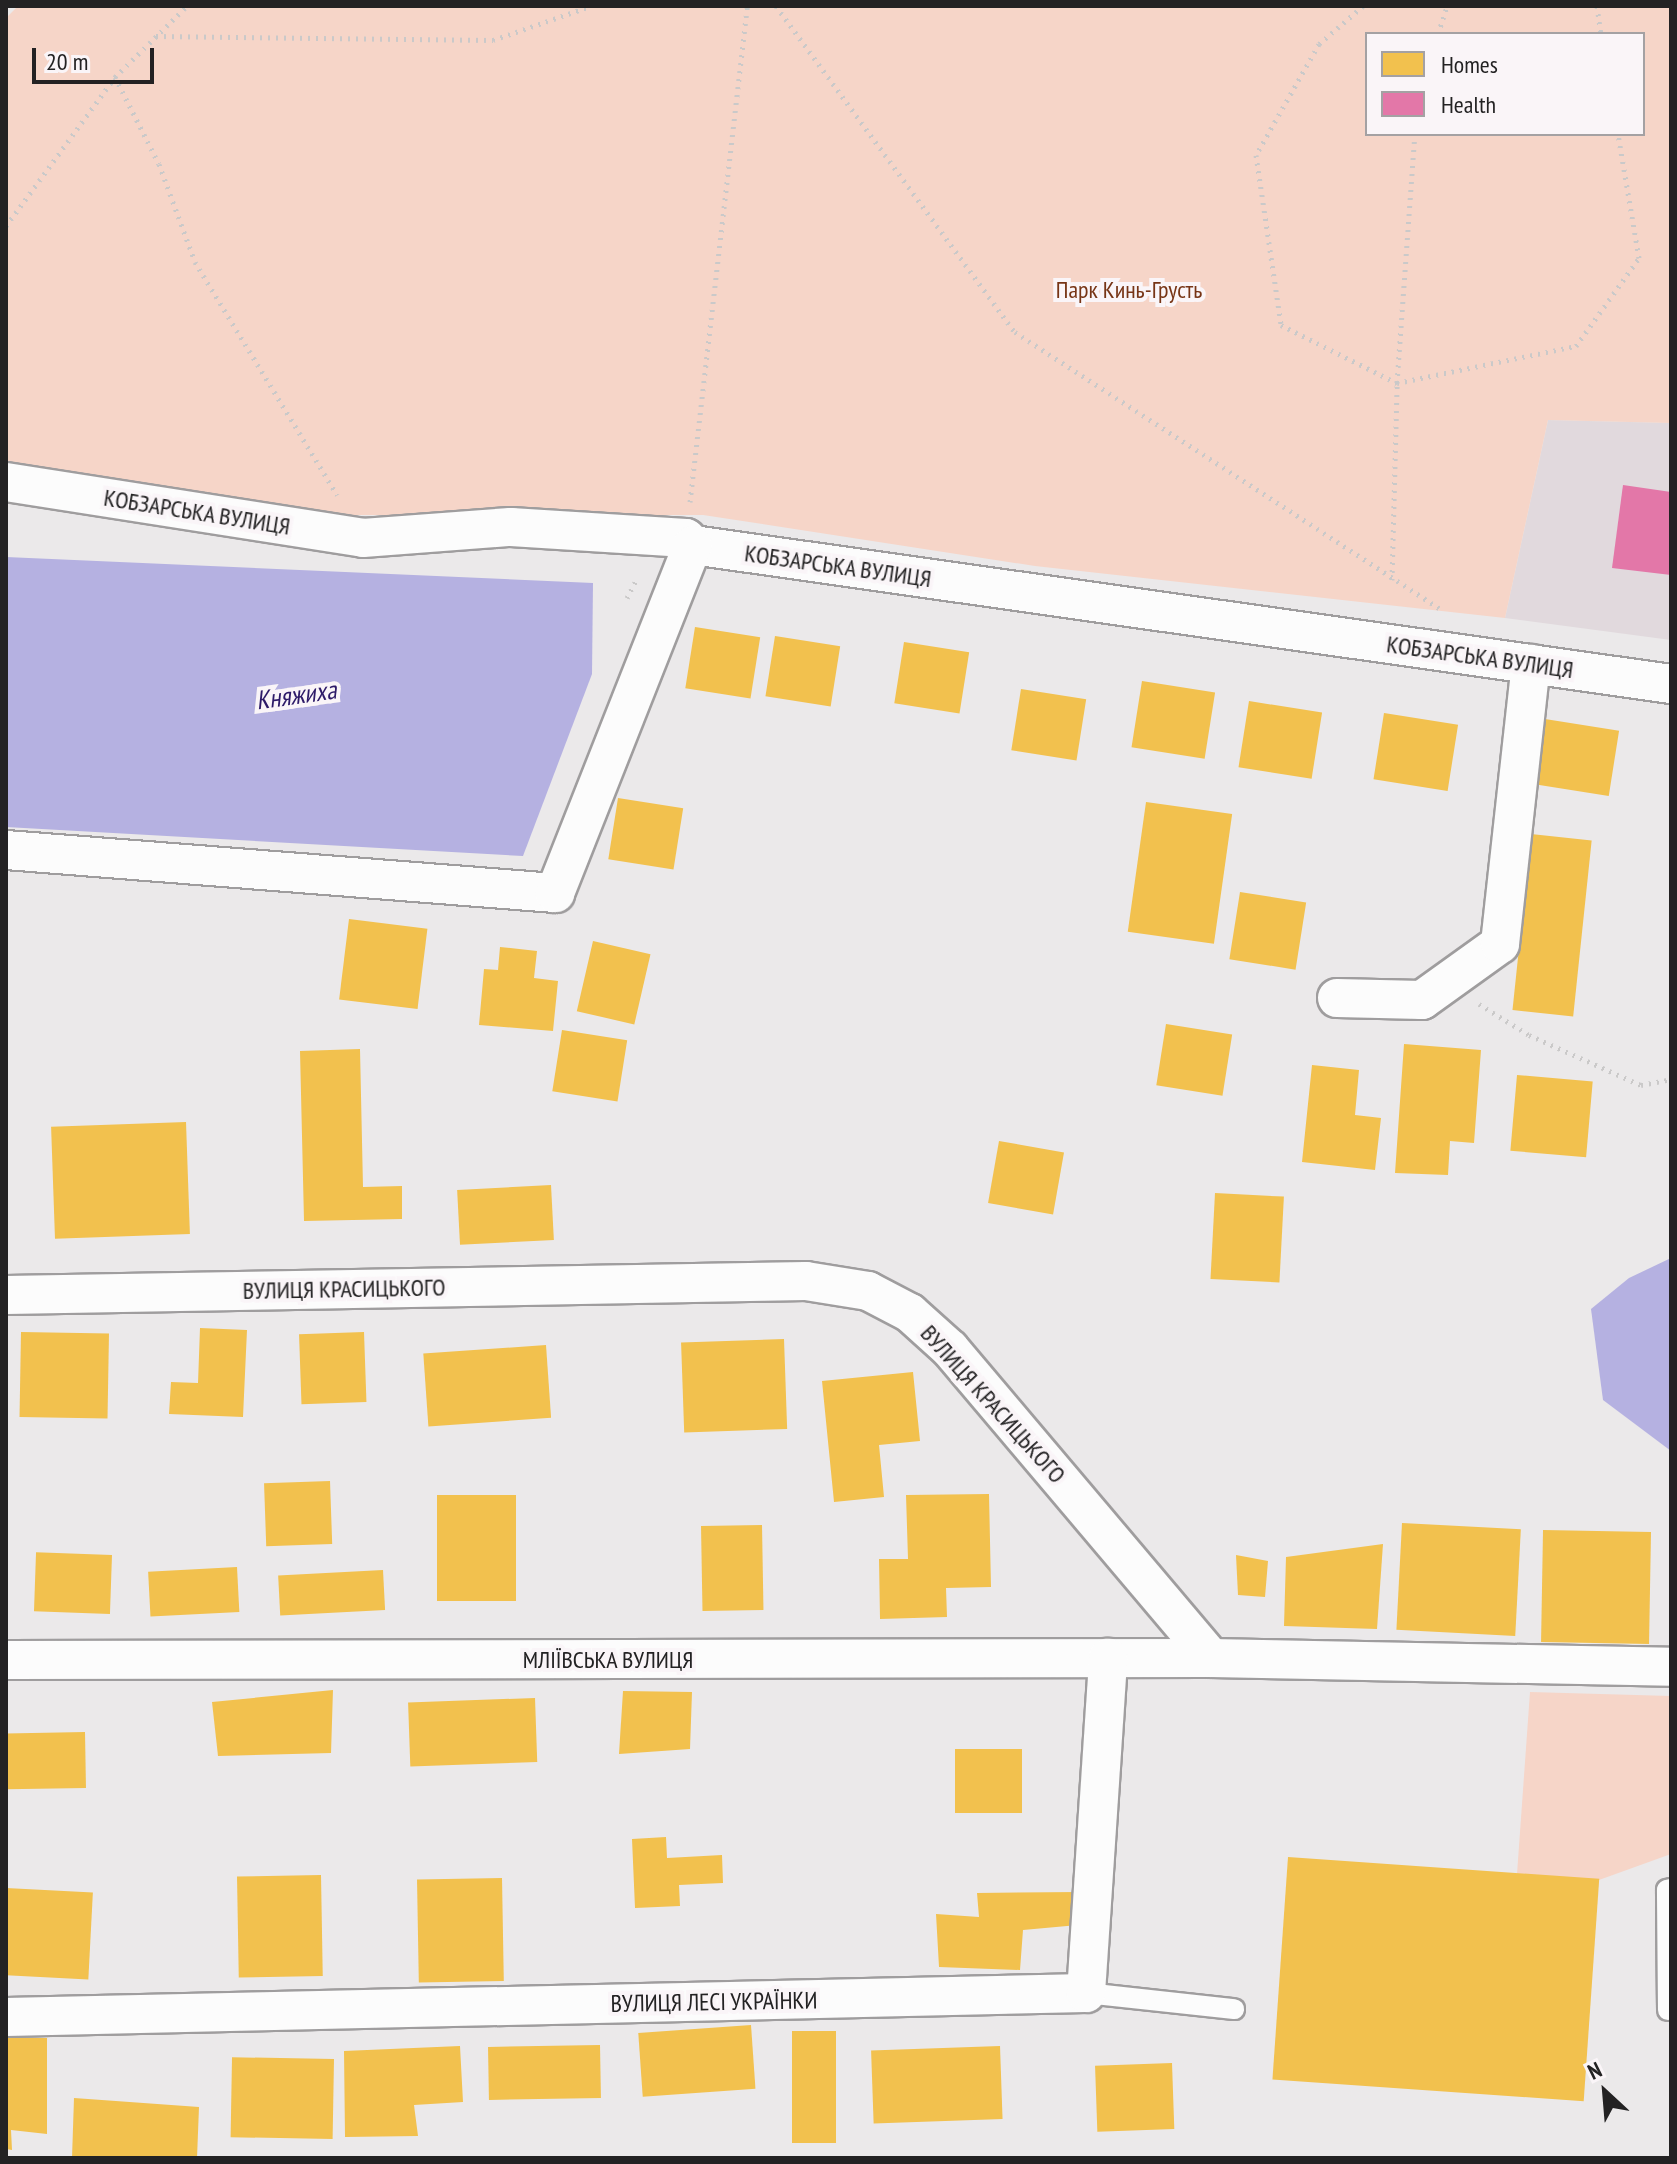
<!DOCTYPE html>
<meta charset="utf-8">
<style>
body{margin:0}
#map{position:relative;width:1677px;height:2164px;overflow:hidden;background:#ebe9ea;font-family:"PT Sans Narrow",sans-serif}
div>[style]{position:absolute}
.built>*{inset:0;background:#e1d9dd}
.green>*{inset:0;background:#f6d5c8}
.water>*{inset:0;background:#b5b1e1}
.homes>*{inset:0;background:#f2c14e;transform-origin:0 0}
.health>*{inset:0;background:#e377a8}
.path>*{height:5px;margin-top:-2.5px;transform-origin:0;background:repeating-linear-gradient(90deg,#cac9c9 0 2px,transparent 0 8px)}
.roads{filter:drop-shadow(2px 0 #9f9d9e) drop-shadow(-2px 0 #9f9d9e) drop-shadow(0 2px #9f9d9e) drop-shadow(0 -2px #9f9d9e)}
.lane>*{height:20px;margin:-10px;padding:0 10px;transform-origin:10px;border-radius:10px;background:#fcfcfc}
.street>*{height:38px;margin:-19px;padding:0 19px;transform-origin:19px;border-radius:19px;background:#fcfcfc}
span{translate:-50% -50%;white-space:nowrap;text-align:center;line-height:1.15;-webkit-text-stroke:8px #faf5f8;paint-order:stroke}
.park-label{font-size:24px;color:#773516}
.street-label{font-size:24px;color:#232223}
.water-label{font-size:26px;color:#2d1a68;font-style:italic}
.frame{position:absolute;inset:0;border:8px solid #232223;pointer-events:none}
.legend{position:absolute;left:1365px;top:32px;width:280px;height:104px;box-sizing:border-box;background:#faf5f8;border:2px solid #a4a1a3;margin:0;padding:10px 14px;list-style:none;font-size:24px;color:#232223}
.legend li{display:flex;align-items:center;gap:16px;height:40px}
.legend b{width:40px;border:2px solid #a4a1a3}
.north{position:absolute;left:1565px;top:2052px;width:80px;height:80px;-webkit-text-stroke:6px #faf5f8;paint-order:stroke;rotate:334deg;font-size:22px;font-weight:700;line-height:32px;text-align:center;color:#232223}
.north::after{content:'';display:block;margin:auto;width:28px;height:36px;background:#232223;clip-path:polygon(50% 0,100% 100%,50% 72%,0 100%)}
.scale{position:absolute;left:32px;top:48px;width:122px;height:36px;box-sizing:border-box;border:4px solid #232223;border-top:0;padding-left:10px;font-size:24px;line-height:28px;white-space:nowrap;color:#232223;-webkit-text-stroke:6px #faf5f8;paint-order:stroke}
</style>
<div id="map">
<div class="built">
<div style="clip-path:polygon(1548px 420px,1671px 423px,1671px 640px,1505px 618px)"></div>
</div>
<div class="green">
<div style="clip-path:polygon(evenodd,18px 6px,1671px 6px,1671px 423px,1548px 420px,1505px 618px,1035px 566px,703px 515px,332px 515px,6px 466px,6px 18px,18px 6px,1367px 34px,1643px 34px,1643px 134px,1367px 134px,1367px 34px)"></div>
<div style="clip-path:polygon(1530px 1692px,1671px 1696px,1671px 1854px,1599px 1880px,1517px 1874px)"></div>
</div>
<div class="water">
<div style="clip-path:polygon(6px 557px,593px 583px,592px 674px,523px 856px,6px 827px)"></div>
<div style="clip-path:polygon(1671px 1258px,1671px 1451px,1603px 1400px,1591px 1309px,1629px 1278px)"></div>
</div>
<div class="homes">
<div style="left:695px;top:627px;width:66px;height:62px;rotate:9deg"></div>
<div style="left:775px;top:636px;width:66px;height:61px;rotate:9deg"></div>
<div style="left:904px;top:642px;width:66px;height:62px;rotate:9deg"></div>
<div style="left:1142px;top:681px;width:74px;height:67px;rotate:9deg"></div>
<div style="left:1021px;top:689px;width:66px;height:62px;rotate:9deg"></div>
<div style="left:1249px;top:701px;width:74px;height:67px;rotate:9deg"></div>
<div style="left:1384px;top:713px;width:75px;height:67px;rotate:9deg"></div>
<div style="left:1545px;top:719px;width:75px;height:66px;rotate:9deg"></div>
<div style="left:618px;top:798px;width:66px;height:62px;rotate:9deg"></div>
<div style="left:1146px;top:802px;width:87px;height:131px;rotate:8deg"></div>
<div style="left:1531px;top:834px;width:61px;height:177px;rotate:6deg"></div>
<div style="left:1240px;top:892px;width:67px;height:68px;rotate:9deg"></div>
<div style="left:349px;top:919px;width:79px;height:81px;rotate:7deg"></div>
<div style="left:593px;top:941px;width:59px;height:72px;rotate:13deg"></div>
<div style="clip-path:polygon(500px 947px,537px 951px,534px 978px,558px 981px,553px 1031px,479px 1025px,484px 969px,498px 970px)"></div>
<div style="left:1166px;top:1024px;width:67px;height:62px;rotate:9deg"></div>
<div style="left:562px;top:1030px;width:66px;height:62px;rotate:9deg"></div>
<div style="clip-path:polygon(1404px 1044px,1481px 1050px,1474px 1143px,1450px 1141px,1448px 1175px,1395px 1173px)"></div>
<div style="clip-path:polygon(360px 1049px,363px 1187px,402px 1186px,402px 1219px,304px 1221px,300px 1051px)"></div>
<div style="clip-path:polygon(1312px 1065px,1359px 1070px,1355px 1115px,1381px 1118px,1375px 1170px,1302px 1162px)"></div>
<div style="left:1517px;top:1075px;width:76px;height:76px;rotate:5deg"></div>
<div style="left:186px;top:1122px;width:112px;height:135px;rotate:88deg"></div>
<div style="left:999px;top:1141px;width:66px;height:63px;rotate:10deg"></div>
<div style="left:551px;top:1185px;width:55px;height:94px;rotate:87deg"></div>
<div style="left:1215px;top:1193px;width:69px;height:86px;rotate:3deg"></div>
<div style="clip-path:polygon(200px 1328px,247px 1330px,243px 1417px,169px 1414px,171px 1382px,198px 1383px)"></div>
<div style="left:21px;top:1332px;width:88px;height:85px;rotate:1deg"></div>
<div style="left:364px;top:1332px;width:70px;height:65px;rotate:88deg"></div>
<div style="left:784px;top:1339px;width:90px;height:103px;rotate:88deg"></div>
<div style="left:546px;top:1345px;width:73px;height:123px;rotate:86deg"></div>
<div style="clip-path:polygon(913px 1372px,920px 1441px,879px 1445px,884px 1497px,834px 1502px,822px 1381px)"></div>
<div style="left:330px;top:1481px;width:63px;height:66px;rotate:88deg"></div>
<div style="clip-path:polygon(989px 1494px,991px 1587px,946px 1588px,947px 1617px,880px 1619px,879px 1559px,908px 1559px,906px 1495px)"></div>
<div style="left:437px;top:1495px;width:79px;height:106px"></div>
<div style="left:1402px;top:1523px;width:119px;height:107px;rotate:3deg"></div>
<div style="left:762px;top:1525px;width:85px;height:61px;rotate:89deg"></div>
<div style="left:1651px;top:1532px;width:112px;height:108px;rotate:91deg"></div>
<div style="clip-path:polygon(1383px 1544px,1377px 1629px,1284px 1626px,1286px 1557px)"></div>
<div style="left:112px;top:1555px;width:59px;height:76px;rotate:92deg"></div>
<div style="clip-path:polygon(1236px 1555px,1268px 1561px,1265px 1597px,1238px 1595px)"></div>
<div style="left:237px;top:1567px;width:45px;height:89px;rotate:87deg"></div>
<div style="left:383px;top:1570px;width:40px;height:105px;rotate:87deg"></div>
<div style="clip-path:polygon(333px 1690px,331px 1753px,218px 1756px,212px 1702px)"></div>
<div style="clip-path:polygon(623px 1691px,692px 1692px,690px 1749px,619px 1754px)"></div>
<div style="left:535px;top:1698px;width:64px;height:127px;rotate:88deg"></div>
<div style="left:85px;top:1732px;width:56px;height:79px;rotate:89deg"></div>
<div style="left:1022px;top:1749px;width:64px;height:67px;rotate:90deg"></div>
<div style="clip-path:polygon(666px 1837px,667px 1858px,722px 1855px,723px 1883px,679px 1885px,680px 1906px,635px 1908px,632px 1839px)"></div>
<div style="left:1288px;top:1857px;width:312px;height:223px;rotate:4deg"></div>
<div style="left:321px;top:1875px;width:101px;height:84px;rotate:89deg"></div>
<div style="left:502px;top:1878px;width:103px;height:85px;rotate:89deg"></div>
<div style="left:6px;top:1888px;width:87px;height:87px;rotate:3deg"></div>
<div style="clip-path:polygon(1080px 1892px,1078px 1925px,1023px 1930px,1020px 1970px,939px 1967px,936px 1914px,979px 1917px,977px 1893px)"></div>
<div style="left:751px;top:2025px;width:64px;height:113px;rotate:86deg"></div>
<div style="left:792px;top:2031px;width:44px;height:112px"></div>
<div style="clip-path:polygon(6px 2038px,47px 2038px,47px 2134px,11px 2130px,12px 2150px,6px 2149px)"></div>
<div style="left:600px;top:2045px;width:53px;height:112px;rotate:89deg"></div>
<div style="clip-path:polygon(460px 2046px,463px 2102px,414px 2105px,418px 2136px,345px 2137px,344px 2051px)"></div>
<div style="left:1000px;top:2046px;width:73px;height:129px;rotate:88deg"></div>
<div style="left:334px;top:2059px;width:80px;height:102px;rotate:91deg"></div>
<div style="left:1172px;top:2063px;width:66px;height:77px;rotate:88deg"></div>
<div style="clip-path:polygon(74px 2098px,199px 2107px,197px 2158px,72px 2158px)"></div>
</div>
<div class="health">
<div style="clip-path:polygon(1623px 485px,1671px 492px,1671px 575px,1612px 568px)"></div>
</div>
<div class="path">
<div style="left:776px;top:6px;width:404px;rotate:53.8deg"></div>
<div style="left:1015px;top:332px;width:506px;rotate:33.06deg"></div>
<div style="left:1363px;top:6px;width:58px;rotate:139.2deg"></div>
<div style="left:1319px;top:44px;width:128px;rotate:119.6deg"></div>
<div style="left:1256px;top:155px;width:172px;rotate:81.6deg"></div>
<div style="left:1281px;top:325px;width:130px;rotate:26.6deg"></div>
<div style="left:1397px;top:383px;width:250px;rotate:-85.9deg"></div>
<div style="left:1597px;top:6px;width:28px;rotate:82deg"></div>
<div style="left:1438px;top:34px;width:29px;rotate:-72deg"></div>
<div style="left:156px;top:36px;width:337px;rotate:0.7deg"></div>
<div style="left:493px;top:40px;width:104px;rotate:-19.1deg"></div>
<div style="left:115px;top:77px;width:97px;rotate:63.2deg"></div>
<div style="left:159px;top:164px;width:104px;rotate:69.8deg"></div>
<div style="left:195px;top:262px;width:273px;rotate:58.6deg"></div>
<div style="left:6px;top:226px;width:185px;rotate:-53.8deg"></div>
<div style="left:115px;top:77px;width:101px;rotate:-44.6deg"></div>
<div style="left:690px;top:502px;width:499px;rotate:-83.4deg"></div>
<div style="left:1392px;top:580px;width:197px;rotate:-88.5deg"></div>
<div style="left:1397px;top:383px;width:183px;rotate:-11.7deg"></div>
<div style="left:1576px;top:346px;width:108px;rotate:-54.4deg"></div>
<div style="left:1639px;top:258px;width:126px;rotate:-99.6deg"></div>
<div style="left:627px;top:598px;width:20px;rotate:-63deg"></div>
<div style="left:1479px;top:1004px;width:59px;rotate:31.8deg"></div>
<div style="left:1529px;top:1035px;width:123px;rotate:24.1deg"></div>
<div style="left:1641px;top:1085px;width:31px;rotate:-11deg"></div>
</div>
<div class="roads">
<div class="lane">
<div style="left:1086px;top:1993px;width:149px;rotate:6.2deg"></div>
<div style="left:1668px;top:2010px;width:120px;rotate:-90.5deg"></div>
<div style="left:1667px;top:1890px;width:4px;rotate:-14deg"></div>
</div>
<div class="street">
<div style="left:6px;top:482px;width:361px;rotate:8.9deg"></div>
<div style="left:363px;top:538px;width:148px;rotate:-4.3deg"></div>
<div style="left:511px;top:527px;width:175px;rotate:3.6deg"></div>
<div style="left:686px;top:538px;width:10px;rotate:45deg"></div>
<div style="left:693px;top:545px;width:988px;rotate:8.09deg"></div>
<div style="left:6px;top:850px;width:551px;rotate:4.48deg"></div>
<div style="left:555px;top:893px;width:374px;rotate:-68.4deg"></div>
<div style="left:1337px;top:998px;width:85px;rotate:1.3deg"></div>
<div style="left:1422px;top:1000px;width:96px;rotate:-35.7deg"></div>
<div style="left:1500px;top:944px;width:282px;rotate:-83.7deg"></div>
<div style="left:6px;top:1295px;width:800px;rotate:-1deg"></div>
<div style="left:806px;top:1281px;width:63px;rotate:9.2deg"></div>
<div style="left:868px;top:1291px;width:47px;rotate:27.6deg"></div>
<div style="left:910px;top:1313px;width:54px;rotate:42deg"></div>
<div style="left:950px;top:1349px;width:404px;rotate:49.8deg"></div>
<div style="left:1211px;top:1658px;width:460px;rotate:1.1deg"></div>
<div style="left:6px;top:1660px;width:1205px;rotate:-0.1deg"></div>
<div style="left:6px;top:2017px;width:1080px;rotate:-1.27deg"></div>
<div style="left:1086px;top:1993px;width:336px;rotate:-86.2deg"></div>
</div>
</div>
<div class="park-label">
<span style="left:1129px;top:290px">Парк Кинь-Грусть</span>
</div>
<div class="street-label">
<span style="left:197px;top:512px;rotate:9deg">КОБЗАРСЬКА ВУЛИЦЯ</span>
<span style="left:838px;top:566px;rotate:8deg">КОБЗАРСЬКА ВУЛИЦЯ</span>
<span style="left:1480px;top:657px;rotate:8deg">КОБЗАРСЬКА ВУЛИЦЯ</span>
<span style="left:344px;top:1289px;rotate:-1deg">ВУЛИЦЯ КРАСИЦЬКОГО</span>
<span style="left:993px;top:1404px;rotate:48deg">ВУЛИЦЯ КРАСИЦЬКОГО</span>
<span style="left:608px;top:1660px">МЛІЇВСЬКА ВУЛИЦЯ</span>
<span style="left:714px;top:2002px;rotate:-1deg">ВУЛИЦЯ ЛЕСІ УКРАЇНКИ</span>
</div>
<div class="water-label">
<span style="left:296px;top:695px;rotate:-8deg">Княжиха</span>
</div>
<div class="frame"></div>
<ul class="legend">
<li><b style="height:22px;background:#f2c14e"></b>Homes</li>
<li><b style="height:22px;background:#e377a8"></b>Health</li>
</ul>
<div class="north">N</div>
<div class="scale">20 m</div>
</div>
